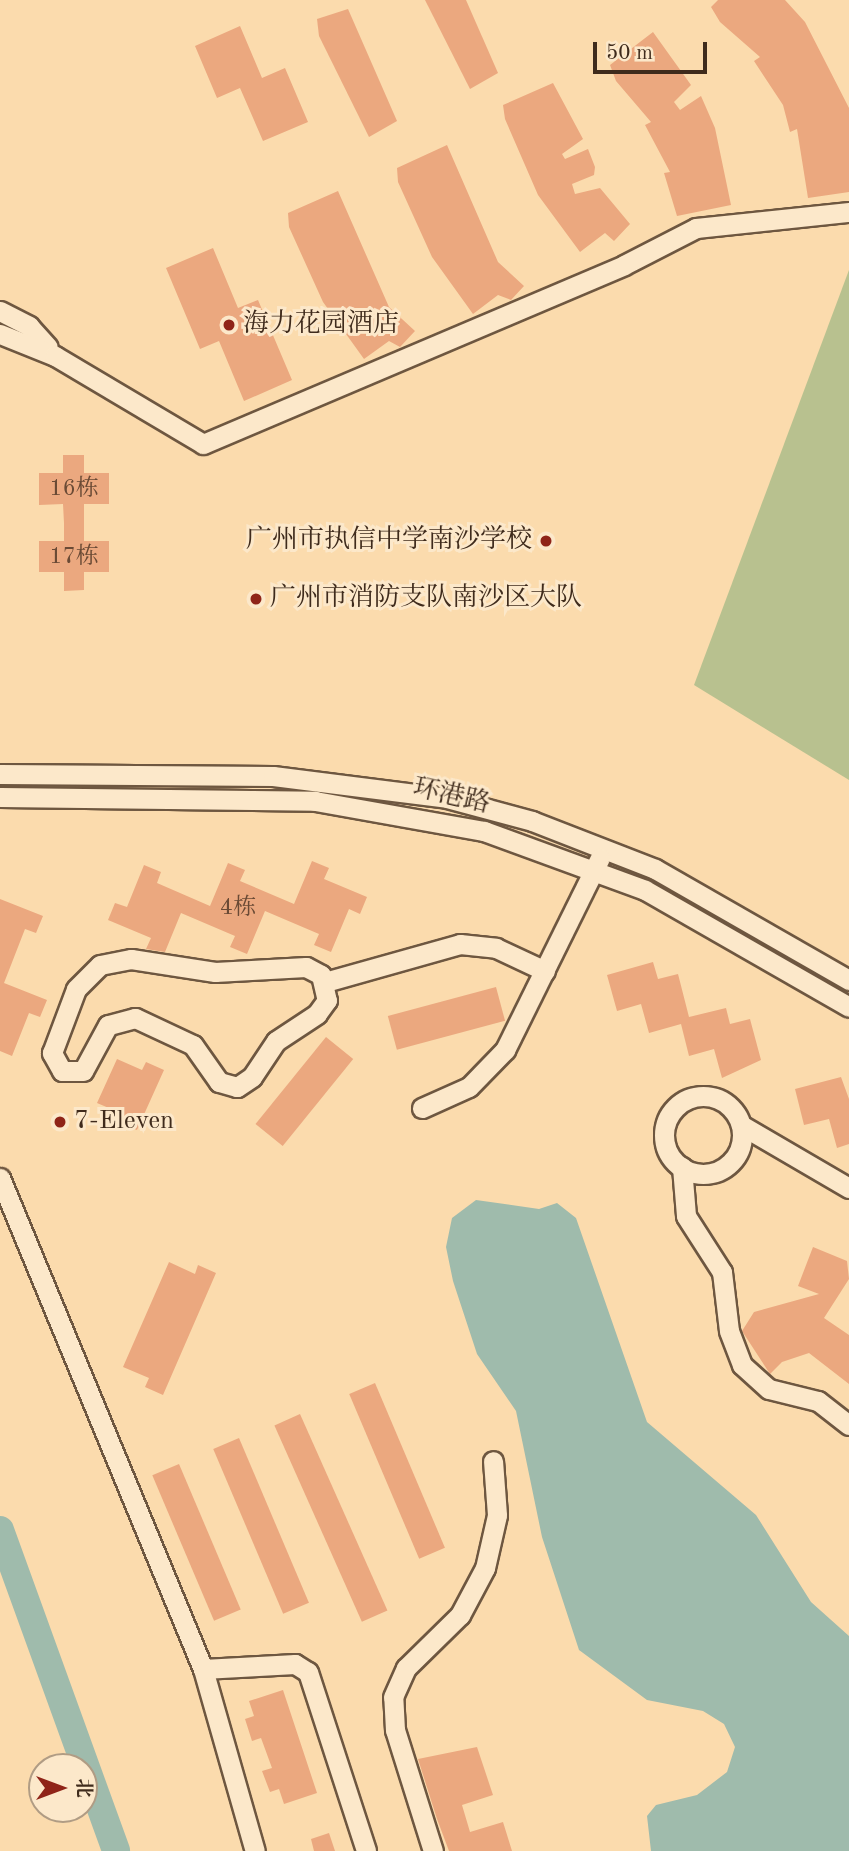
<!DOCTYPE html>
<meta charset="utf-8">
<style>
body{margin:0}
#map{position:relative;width:849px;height:1851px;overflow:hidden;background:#fbdbad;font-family:"Old Standard TT","Noto Serif SC",serif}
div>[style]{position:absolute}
.green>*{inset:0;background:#b8c18f}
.water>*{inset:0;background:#9fbbac}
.river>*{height:28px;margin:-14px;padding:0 14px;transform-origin:14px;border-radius:14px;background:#9fbbac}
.building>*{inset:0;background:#eba87f;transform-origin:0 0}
.roads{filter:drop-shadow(2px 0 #6e5740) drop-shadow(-2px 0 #6e5740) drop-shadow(0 2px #6e5740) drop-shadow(0 -2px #6e5740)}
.minor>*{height:19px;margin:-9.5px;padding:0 9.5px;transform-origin:9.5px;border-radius:9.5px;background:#fce8ca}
.minor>.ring{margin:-9.5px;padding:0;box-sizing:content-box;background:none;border:19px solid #fce8ca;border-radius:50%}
.dots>*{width:19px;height:19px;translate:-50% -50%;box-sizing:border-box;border:4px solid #fce8ca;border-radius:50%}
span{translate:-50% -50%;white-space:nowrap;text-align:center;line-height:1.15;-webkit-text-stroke:6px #fce8ca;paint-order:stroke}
.number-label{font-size:23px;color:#6a4a35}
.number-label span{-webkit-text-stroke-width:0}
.poi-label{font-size:26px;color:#3f2b1c}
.left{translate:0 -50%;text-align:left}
.right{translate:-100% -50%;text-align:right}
.street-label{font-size:26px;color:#3f2b1c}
.north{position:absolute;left:28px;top:1753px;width:70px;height:70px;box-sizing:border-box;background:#fce8ca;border:2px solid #b09c84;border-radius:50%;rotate:90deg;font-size:19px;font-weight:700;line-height:28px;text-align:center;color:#3f2b1c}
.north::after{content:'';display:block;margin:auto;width:24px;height:32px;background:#8f2418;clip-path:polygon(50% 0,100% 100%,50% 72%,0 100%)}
.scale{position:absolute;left:593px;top:42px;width:114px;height:32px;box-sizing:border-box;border:4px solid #3f2b1c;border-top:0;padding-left:9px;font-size:21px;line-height:24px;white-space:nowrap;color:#3f2b1c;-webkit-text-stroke:5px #fce8ca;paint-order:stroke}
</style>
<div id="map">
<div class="green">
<div style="clip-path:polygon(849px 270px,849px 780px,694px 685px)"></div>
</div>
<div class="water">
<div style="clip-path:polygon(476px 1200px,539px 1209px,557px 1203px,576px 1218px,647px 1422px,756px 1515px,811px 1602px,849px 1636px,849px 1851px,651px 1851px,647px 1816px,656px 1805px,697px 1795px,727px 1772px,735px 1747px,724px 1724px,703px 1711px,647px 1700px,579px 1650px,542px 1537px,516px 1411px,477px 1354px,453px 1281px,446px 1247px,452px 1218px)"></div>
</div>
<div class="river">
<div style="left:0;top:1530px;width:341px;rotate:70.1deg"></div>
</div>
<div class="building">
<div style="clip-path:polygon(425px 0,466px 0,498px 73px,470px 89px)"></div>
<div style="clip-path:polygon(718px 0,785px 0,805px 22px,849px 108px,849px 192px,808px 198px,797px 129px,790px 132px,783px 105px,754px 61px,760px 57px,720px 22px,711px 7px)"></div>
<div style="clip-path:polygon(348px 9px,397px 121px,369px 137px,319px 36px,317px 19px)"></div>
<div style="clip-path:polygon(240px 26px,262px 78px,285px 68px,308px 122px,263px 141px,240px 88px,217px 98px,195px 46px)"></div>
<div style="clip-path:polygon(653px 32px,691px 85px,674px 102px,680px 110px,701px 96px,715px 128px,731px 205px,677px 216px,664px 173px,670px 172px,645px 125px,651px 122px,616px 81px,610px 65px)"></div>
<div style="clip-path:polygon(553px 83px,583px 139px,562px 154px,565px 159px,588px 149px,595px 167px,594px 175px,572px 184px,575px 194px,600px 188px,630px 224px,614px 241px,605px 233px,580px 252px,538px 195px,505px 119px,503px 105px)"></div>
<div style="clip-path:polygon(447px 145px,498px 262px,524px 286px,511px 300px,498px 295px,473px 314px,432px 257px,398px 182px,397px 168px)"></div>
<div style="clip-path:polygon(338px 191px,389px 307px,415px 331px,400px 347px,389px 341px,364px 359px,323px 302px,289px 227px,288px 213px)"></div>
<div style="clip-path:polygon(213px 248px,238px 308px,258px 300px,292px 380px,244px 401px,219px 341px,200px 349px,166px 268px)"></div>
<div style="clip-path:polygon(63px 455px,84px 455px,84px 473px,109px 473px,109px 504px,84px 504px,84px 541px,109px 541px,109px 572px,84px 572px,84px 590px,64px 591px,64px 572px,39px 572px,39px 541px,64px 541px,64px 523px,63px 504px,39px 505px,39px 473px,63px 473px)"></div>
<div style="clip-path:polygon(312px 861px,329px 868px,324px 879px,367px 897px,360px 914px,349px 909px,331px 952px,314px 945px,319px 934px,265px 911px,247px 954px,230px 947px,235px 936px,181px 913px,165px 952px,146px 949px,151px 938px,108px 920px,115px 903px,127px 907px,144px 865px,161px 872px,157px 883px,210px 906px,228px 863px,245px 870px,240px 881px,294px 904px)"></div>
<div style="clip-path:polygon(0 899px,43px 916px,36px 933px,25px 929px,4px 983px,47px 1000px,40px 1017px,29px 1013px,12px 1056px,0 1051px)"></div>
<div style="clip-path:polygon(653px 962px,658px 979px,678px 974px,689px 1017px,726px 1008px,730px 1024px,750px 1019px,761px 1060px,722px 1078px,714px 1049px,689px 1056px,681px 1024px,649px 1033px,641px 1004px,617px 1011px,607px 975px)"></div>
<div style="left:496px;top:987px;width:35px;height:112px;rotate:75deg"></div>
<div style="left:326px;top:1037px;width:35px;height:112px;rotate:39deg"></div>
<div style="clip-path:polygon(117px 1059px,142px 1070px,146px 1062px,164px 1070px,137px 1130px,119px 1123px,123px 1114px,97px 1103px)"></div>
<div style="clip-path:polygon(841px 1077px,849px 1099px,849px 1144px,837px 1148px,829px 1119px,804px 1125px,795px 1089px)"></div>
<div style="clip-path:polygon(813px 1247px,847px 1261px,849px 1279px,824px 1318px,849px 1335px,849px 1384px,809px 1353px,782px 1362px,770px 1374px,742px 1331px,754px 1312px,819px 1294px,798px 1286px)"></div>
<div style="clip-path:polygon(169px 1262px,195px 1274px,198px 1265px,216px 1273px,163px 1395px,145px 1387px,149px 1378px,123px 1367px)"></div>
<div style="left:375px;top:1383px;width:179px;height:28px;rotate:67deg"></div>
<div style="left:300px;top:1414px;width:215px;height:28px;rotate:66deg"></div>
<div style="left:239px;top:1438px;width:179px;height:28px;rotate:67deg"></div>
<div style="left:179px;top:1464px;width:158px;height:29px;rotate:67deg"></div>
<div style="clip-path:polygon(283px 1690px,317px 1793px,284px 1804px,279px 1789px,270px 1792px,262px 1771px,272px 1768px,261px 1738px,252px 1741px,245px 1719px,254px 1716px,249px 1701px)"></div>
<div style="clip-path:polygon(477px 1747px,493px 1795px,462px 1805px,470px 1832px,503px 1822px,512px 1851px,449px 1851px,437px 1819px,418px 1759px)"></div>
<div style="clip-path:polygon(329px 1833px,335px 1851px,314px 1851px,311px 1839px)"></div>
</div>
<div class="roads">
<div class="minor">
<div style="left:0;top:311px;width:33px;rotate:27deg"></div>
<div style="left:29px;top:326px;width:28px;rotate:48deg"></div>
<div style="left:0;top:334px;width:59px;rotate:21.8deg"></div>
<div style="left:55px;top:356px;width:172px;rotate:30.7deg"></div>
<div style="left:203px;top:444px;width:457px;rotate:-23deg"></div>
<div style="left:624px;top:265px;width:81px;rotate:-27.2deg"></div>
<div style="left:696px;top:228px;width:154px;rotate:-6deg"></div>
<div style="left:0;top:774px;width:273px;rotate:0.4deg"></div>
<div style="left:273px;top:776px;width:175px;rotate:7.2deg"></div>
<div style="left:447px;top:798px;width:88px;rotate:15.1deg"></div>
<div style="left:532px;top:821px;width:132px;rotate:21.3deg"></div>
<div style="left:655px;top:869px;width:224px;rotate:29.8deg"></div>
<div style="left:0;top:797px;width:315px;rotate:0.7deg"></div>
<div style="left:315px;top:801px;width:172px;rotate:10.1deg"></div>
<div style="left:484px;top:831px;width:171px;rotate:20.1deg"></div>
<div style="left:645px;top:890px;width:235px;rotate:29.8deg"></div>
<div style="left:131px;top:959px;width:85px;rotate:8.8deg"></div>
<div style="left:215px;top:972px;width:91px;rotate:-3.1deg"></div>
<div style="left:306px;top:967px;width:17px;rotate:28deg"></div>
<div style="left:321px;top:975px;width:26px;rotate:77deg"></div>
<div style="left:327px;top:1000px;width:17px;rotate:126deg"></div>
<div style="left:317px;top:1014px;width:49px;rotate:146.6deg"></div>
<div style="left:276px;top:1041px;width:43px;rotate:123.7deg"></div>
<div style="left:252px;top:1077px;width:18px;rotate:146deg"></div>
<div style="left:237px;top:1087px;width:19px;rotate:-164deg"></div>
<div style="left:219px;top:1082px;width:45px;rotate:-125.1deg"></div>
<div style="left:193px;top:1045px;width:64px;rotate:-155deg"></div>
<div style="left:135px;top:1018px;width:28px;rotate:165deg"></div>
<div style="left:108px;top:1025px;width:52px;rotate:118.5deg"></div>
<div style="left:83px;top:1071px;width:21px;rotate:180deg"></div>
<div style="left:62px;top:1071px;width:21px;rotate:-119deg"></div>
<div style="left:52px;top:1053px;width:68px;rotate:-69.4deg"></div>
<div style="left:76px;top:989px;width:34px;rotate:-45deg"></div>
<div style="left:100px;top:965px;width:32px;rotate:-11deg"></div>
<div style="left:325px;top:982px;width:140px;rotate:-15.7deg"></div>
<div style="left:460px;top:944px;width:36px;rotate:6deg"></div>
<div style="left:496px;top:948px;width:54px;rotate:25.1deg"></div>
<div class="ring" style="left:664px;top:1096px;width:59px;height:59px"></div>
<div style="left:422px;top:1108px;width:51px;rotate:-24.1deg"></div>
<div style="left:469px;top:1087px;width:52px;rotate:-45.8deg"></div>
<div style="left:505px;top:1050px;width:214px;rotate:-63.7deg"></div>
<div style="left:741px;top:1125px;width:125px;rotate:30.3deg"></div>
<div style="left:682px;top:1167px;width:49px;rotate:85.3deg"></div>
<div style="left:686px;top:1216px;width:67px;rotate:57.3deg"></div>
<div style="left:722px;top:1272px;width:59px;rotate:83.2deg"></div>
<div style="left:729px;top:1331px;width:36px;rotate:69deg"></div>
<div style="left:742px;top:1365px;width:36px;rotate:42deg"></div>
<div style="left:769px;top:1389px;width:50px;rotate:13.8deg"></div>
<div style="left:818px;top:1401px;width:39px;rotate:38deg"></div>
<div style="left:0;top:1178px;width:531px;rotate:67.54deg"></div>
<div style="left:203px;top:1669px;width:189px;rotate:74.1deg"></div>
<div style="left:203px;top:1669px;width:92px;rotate:-3.1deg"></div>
<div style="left:295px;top:1664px;width:15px;rotate:32deg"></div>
<div style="left:308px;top:1672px;width:188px;rotate:72deg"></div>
<div style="left:433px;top:1851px;width:127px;rotate:-107.4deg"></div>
<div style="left:395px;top:1730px;width:33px;rotate:-93deg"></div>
<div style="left:393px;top:1697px;width:32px;rotate:-66deg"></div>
<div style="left:406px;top:1668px;width:76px;rotate:-44.5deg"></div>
<div style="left:460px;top:1615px;width:53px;rotate:-62deg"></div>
<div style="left:485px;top:1568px;width:54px;rotate:-77.2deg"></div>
<div style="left:497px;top:1515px;width:54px;rotate:-94.2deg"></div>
</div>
</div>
<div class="dots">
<div style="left:229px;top:325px;background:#8f2418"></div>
<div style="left:546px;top:541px;background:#8f2418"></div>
<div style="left:256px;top:599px;background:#8f2418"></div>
<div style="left:60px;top:1122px;background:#8f2418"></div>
</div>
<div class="number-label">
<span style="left:74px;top:489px">16栋</span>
<span style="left:74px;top:557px">17栋</span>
<span style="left:238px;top:908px">4栋</span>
</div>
<div class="poi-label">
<span class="left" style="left:243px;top:325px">海力花园酒店</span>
<span class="right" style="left:532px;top:541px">广州市执信中学南沙学校</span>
<span class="left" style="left:270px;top:599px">广州市消防支队南沙区大队</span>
<span class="left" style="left:74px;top:1122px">7-Eleven</span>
</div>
<div class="street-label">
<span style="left:451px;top:797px;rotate:13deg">环港路</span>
</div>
<div class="north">北</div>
<div class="scale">50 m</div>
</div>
